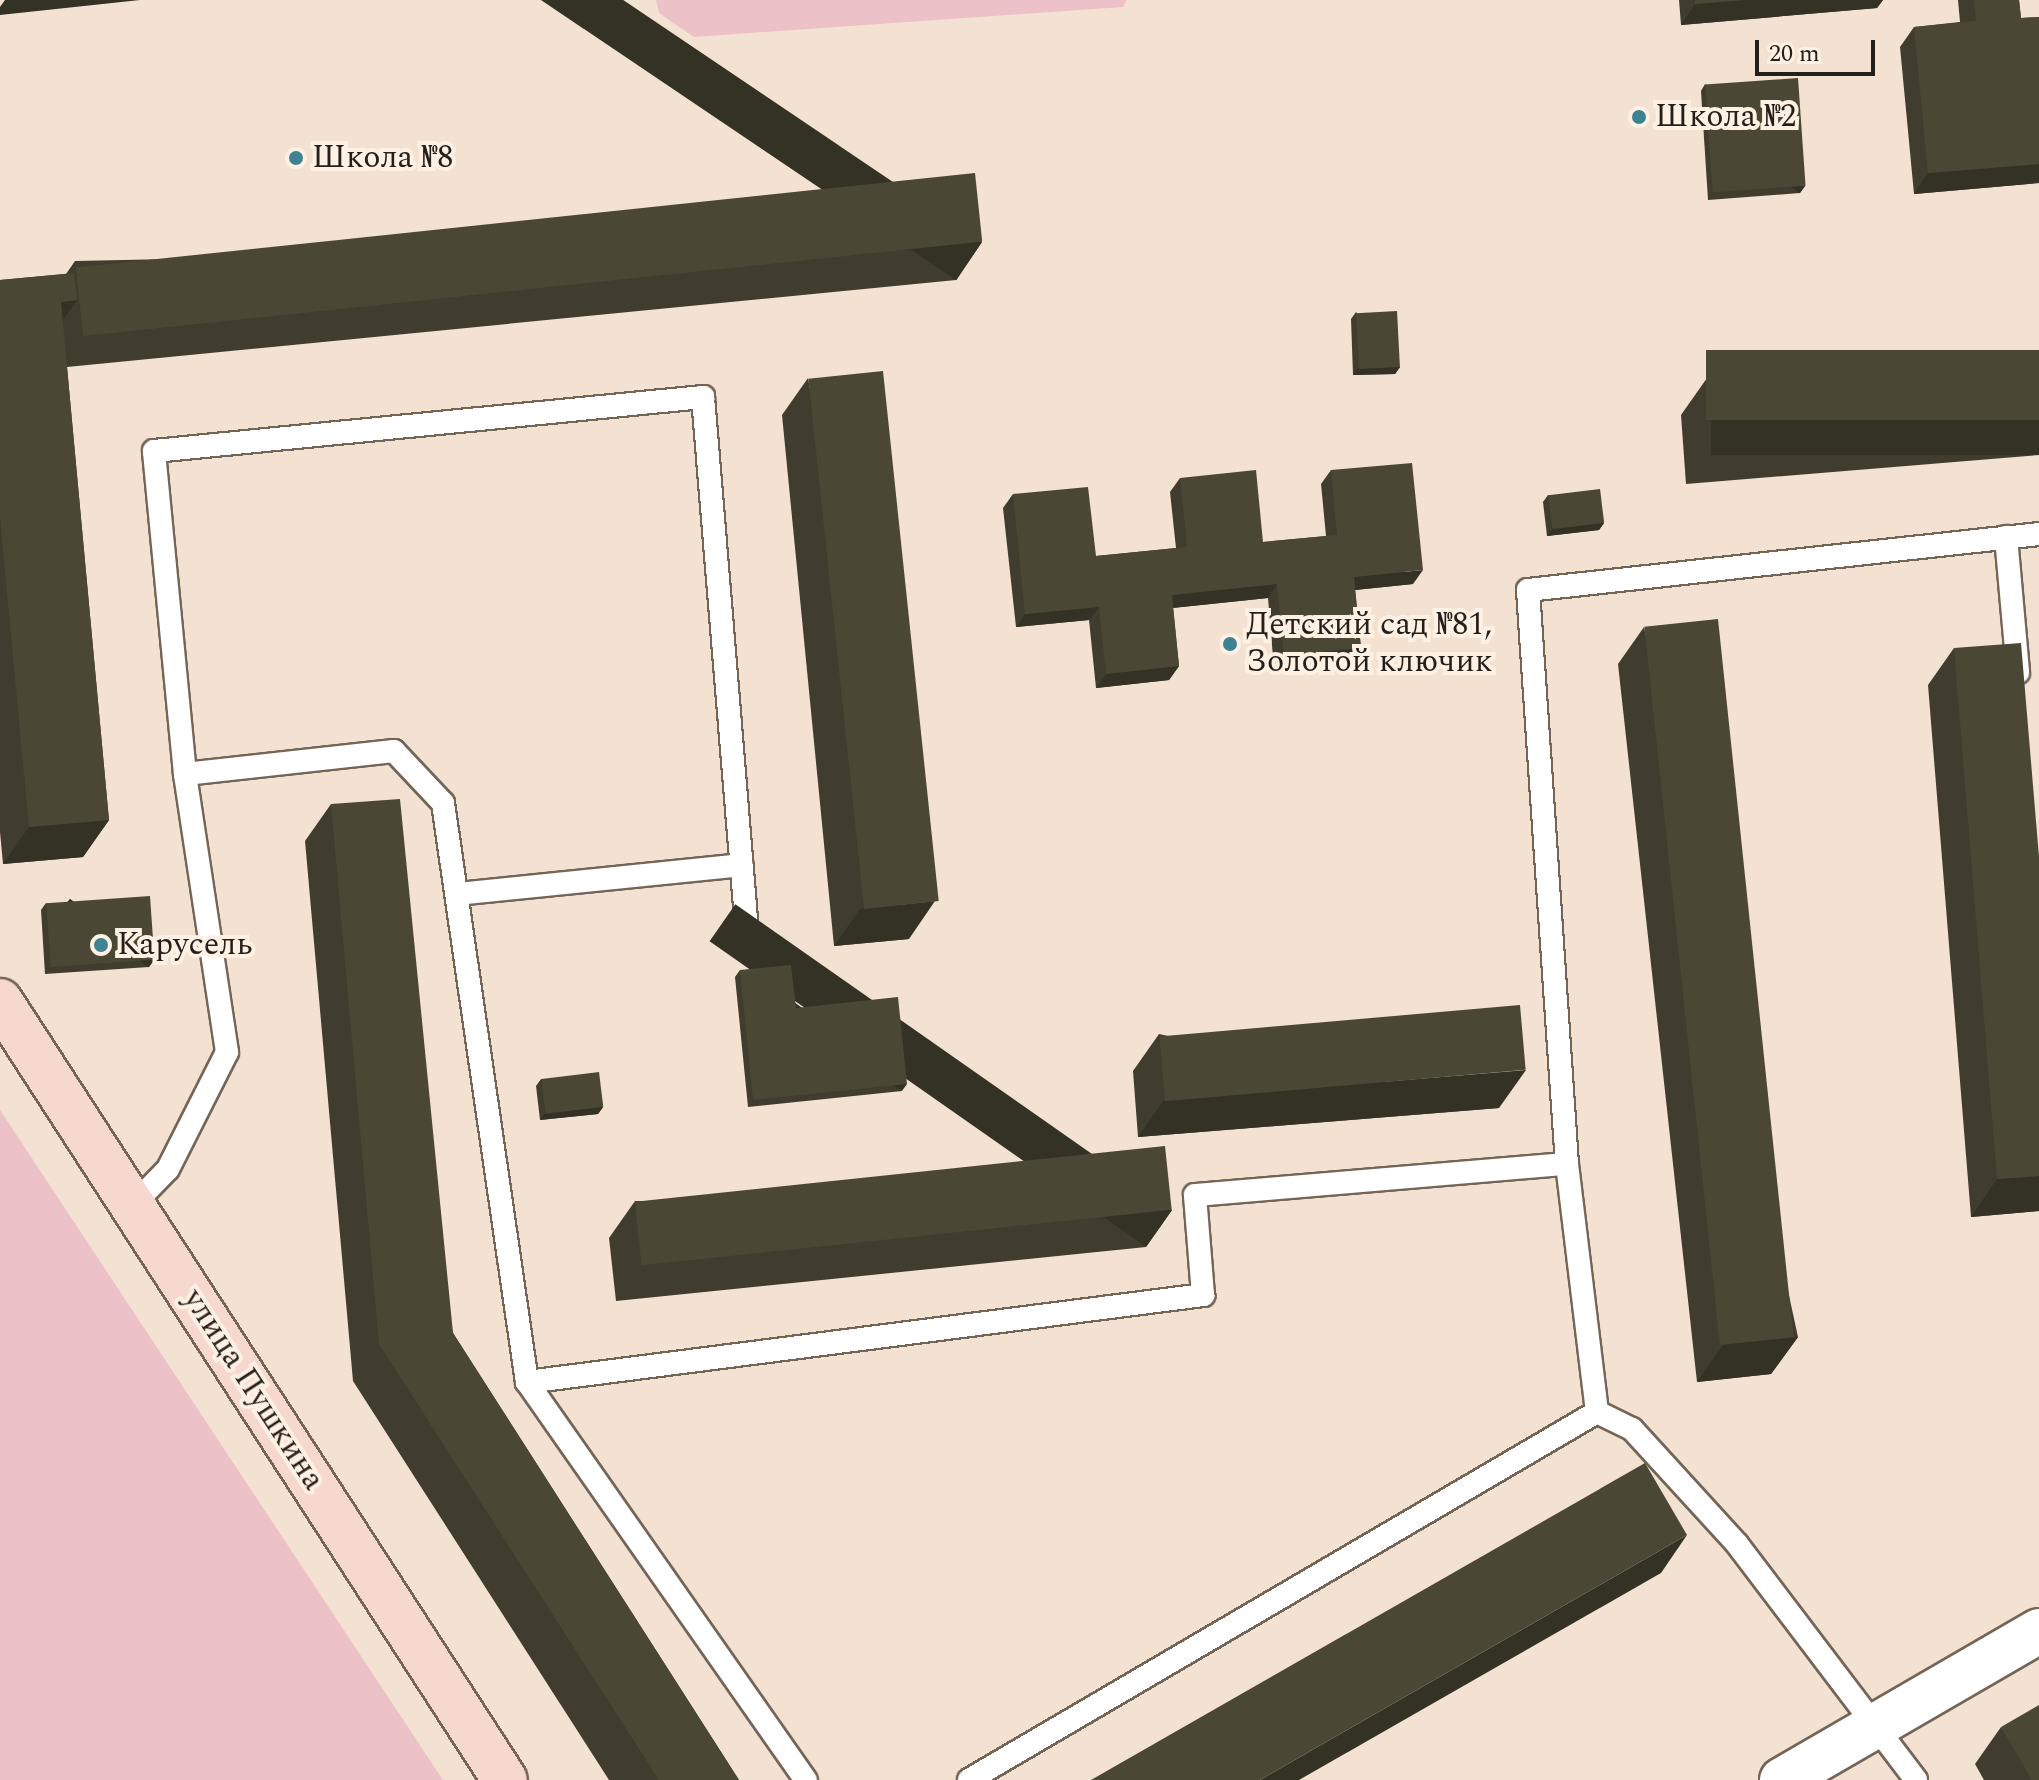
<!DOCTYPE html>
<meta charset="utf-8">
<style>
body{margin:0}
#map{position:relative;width:2039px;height:1780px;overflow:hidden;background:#f3e2d2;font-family:Spectral,serif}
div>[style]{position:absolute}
.green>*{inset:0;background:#edc1c8}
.roads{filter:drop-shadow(2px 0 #746557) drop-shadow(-2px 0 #746557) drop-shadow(0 2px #746557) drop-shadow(0 -2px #746557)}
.lane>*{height:22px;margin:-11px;padding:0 11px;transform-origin:11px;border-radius:11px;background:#fff}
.street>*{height:44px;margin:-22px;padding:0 22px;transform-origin:22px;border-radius:22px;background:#fff}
.secondary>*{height:44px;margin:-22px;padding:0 22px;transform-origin:22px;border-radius:22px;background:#f7d8cf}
.wall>*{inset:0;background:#403d2e}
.shaded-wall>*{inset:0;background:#343225;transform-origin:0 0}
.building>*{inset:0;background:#4b4735;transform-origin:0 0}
.dots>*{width:22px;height:22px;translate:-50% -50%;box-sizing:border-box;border:4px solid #fef0e3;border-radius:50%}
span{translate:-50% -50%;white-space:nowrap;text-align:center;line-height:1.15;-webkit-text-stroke:8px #fef0e3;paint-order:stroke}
.poi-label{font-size:32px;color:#251f19}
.left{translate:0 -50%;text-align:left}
.street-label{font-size:32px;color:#251f19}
.scale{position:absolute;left:1755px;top:40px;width:120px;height:36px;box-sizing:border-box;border:4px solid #251f19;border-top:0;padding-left:10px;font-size:24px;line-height:28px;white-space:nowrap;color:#251f19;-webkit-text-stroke:6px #fef0e3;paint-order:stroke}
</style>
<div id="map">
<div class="green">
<div style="clip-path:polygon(656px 0,1127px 0,1123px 7px,694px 37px,659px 13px)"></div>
<div style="clip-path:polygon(0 1110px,443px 1780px,0 1780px)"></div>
</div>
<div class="roads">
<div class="lane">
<div style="left:2006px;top:537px;width:136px;rotate:84.9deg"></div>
<div style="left:185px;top:774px;width:324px;rotate:-95.5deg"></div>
<div style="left:154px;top:451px;width:552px;rotate:-5.62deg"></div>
<div style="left:703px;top:397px;width:524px;rotate:85.29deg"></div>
<div style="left:457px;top:894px;width:286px;rotate:-5.8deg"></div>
<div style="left:1567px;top:1164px;width:250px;rotate:83.1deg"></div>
<div style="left:133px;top:1205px;width:50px;rotate:-45.8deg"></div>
<div style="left:168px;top:1169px;width:131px;rotate:-63.2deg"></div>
<div style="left:227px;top:1052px;width:281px;rotate:-98.6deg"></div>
<div style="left:185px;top:774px;width:210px;rotate:-6.3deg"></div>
<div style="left:394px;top:751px;width:71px;rotate:46.7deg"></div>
<div style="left:443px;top:803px;width:585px;rotate:81.75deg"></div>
<div style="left:527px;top:1382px;width:486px;rotate:55deg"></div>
<div style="left:527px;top:1382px;width:682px;rotate:-7.33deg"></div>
<div style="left:1203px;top:1295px;width:100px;rotate:-94.6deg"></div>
<div style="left:1195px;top:1195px;width:373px;rotate:-4.8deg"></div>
<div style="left:1567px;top:1164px;width:575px;rotate:-93.89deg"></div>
<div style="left:1528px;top:590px;width:514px;rotate:-6.25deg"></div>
<div style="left:969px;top:1780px;width:728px;rotate:-30.37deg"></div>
<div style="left:1597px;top:1412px;width:39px;rotate:26deg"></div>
<div style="left:1632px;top:1429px;width:156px;rotate:47.6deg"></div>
<div style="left:1737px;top:1544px;width:296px;rotate:52.8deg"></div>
</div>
<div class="street">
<div style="left:1782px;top:1780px;width:297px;rotate:-30.1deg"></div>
</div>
<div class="secondary">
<div style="left:0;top:1001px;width:928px;rotate:57.05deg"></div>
</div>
</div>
<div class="wall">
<div style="clip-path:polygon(1679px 0,1883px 0,1877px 8px,1681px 25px)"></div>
<div style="clip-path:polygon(1958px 0,2019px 0,2021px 18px,2039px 17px,2039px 183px,1914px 194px,1900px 47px,1914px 27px,1960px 22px)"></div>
<div style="clip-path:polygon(1705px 84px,1805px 186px,1800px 193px,1708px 200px,1701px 91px)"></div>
<div style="clip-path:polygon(982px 242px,956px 280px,67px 367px,109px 820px,83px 857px,3px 864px,0 832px,0 280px,66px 274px,75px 261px)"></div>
<div style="clip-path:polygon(1356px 312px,1400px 367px,1395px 374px,1353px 375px,1351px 319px)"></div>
<div style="clip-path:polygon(2039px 350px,2039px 455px,1686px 484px,1681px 415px,1707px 378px)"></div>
<div style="clip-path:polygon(808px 378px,909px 939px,834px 946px,782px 415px)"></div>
<div style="clip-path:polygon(1331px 470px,1413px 584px,1355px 590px,1361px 648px,1351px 662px,1274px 669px,1268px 598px,1173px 608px,1179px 666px,1169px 680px,1096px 688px,1089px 620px,1016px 627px,1003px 508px,1013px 494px,1096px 556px,1176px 548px,1170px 492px,1180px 478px,1263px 542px,1326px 536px,1321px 484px)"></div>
<div style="clip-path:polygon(1548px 495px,1604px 523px,1599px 530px,1547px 536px,1543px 502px)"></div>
<div style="clip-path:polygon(1644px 627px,1798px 1337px,1771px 1374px,1697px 1382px,1618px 664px)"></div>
<div style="clip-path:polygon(1954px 648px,2039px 857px,2039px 1211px,1971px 1217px,1928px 685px)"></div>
<div style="clip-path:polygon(331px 804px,453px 1333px,739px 1780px,609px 1780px,353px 1381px,305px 841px)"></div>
<div style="clip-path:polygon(46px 903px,154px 960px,149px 967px,45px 974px,41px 910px)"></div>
<div style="clip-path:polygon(740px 970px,796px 1008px,902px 1091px,748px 1107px,735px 977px)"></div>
<div style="clip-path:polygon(1159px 1034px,1499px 1108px,1138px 1137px,1133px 1071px)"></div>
<div style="clip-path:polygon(541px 1079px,603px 1107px,598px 1114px,540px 1120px,536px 1086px)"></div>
<div style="clip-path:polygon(635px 1201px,1172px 1210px,1146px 1247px,616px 1301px,609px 1238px)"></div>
<div style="clip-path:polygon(2001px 1727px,2039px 1780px,1984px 1780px,1975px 1764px)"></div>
</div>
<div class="shaded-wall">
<div style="clip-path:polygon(5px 0,140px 0,0 15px,0 7px)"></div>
<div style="clip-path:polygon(1746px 0,1883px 0,1877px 8px,1681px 25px,1695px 4px)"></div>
<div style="clip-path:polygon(2039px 164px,2039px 183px,1914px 194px,1928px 173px)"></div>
<div style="left:1805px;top:186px;width:9px;height:92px;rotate:126deg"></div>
<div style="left:982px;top:242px;width:46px;height:904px;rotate:124deg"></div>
<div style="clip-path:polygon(77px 300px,51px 337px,61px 302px)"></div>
<div style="clip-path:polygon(1400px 367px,1395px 374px,1353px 375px,1358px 368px)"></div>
<div style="left:2039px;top:420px;width:35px;height:328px;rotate:90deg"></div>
<div style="clip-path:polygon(1604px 523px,1599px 530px,1547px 536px,1552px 529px)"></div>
<div style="clip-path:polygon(1423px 570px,1413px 584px,1345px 591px,1354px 577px)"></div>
<div style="clip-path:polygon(1277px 584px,1268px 598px,1162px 609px,1172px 595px)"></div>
<div style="clip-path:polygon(1099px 607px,1089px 620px,1016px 627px,1025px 614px)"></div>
<div style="clip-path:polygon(1361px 648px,1351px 662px,1274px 669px,1284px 655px)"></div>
<div style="clip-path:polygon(1179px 666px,1169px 680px,1096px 688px,1106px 674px)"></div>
<div style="clip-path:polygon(109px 820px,83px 857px,3px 864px,29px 827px)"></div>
<div style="clip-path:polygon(935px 901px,909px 939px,834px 946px,860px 909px)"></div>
<div style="left:154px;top:960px;width:9px;height:104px;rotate:126deg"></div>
<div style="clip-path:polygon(1526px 1070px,1499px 1108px,1138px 1137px,1164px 1100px)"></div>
<div style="left:907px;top:1084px;width:9px;height:155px;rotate:126deg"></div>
<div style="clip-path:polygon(603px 1107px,598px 1114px,540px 1120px,545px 1113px)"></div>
<div style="clip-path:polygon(2039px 1176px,2039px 1211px,1971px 1217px,1997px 1179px)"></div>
<div style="left:1172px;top:1210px;width:45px;height:533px;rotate:125deg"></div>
<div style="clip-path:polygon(1798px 1337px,1771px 1374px,1697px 1382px,1723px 1345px)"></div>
<div style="clip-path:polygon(1687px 1535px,1661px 1573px,1299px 1780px,1260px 1780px)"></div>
</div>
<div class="building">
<div style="clip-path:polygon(1695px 0,1746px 0,1695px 4px)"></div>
<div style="clip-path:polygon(1974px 0,2019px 0,2021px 18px,2039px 17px,2039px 164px,1928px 173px,1914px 27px,1976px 21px)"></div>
<div style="left:1798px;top:78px;width:108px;height:93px;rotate:86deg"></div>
<div style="left:975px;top:173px;width:69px;height:904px;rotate:84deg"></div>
<div style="clip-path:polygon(74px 273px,77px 300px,61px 302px,109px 820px,29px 827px,0 518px,0 280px)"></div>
<div style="left:1397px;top:311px;width:56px;height:41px;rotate:87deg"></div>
<div style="left:2039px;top:350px;width:70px;height:333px;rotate:90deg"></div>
<div style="left:883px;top:371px;width:533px;height:75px;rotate:84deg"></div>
<div style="clip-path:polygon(1412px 463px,1423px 570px,1354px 577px,1361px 648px,1284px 655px,1277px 584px,1172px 595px,1179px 666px,1106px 674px,1099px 607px,1025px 614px,1013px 494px,1088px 487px,1096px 556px,1187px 547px,1180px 478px,1256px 470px,1263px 542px,1337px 535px,1331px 470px)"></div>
<div style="left:1600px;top:489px;width:34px;height:52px;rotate:83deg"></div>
<div style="left:1718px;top:619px;width:722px;height:74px;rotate:84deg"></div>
<div style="clip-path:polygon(2021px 643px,2039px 857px,2039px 1176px,1997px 1179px,1954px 648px)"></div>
<div style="clip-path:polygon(400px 799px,453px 1333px,739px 1780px,659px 1780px,379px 1344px,331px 804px)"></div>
<div style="left:150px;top:896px;width:64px;height:104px;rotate:86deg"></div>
<div style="clip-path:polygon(791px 965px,796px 1008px,898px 997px,907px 1084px,753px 1100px,740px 970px)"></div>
<div style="left:1520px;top:1005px;width:65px;height:362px;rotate:85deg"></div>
<div style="left:599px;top:1072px;width:35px;height:58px;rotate:83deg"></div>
<div style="left:1165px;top:1146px;width:64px;height:533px;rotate:84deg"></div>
<div style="clip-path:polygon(1645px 1463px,1687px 1535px,1260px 1780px,1091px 1780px)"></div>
<div style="clip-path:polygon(2039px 1705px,2039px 1780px,2032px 1780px,2001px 1727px)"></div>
</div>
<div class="dots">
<div style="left:1639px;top:117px;background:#3f8292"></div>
<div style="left:296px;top:158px;background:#3f8292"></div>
<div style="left:1230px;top:644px;background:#3f8292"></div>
<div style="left:101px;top:945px;background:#3f8292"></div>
</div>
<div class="poi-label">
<span class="left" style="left:1655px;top:117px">Школа №2</span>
<span class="left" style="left:312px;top:158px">Школа №8</span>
<span class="left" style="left:1246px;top:644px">Детский сад №81,<br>Золотой ключик</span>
<span class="left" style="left:117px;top:945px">Карусель</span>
</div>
<div class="street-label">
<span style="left:253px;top:1390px;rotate:57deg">улица Пушкина</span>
</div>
<div class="scale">20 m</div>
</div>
